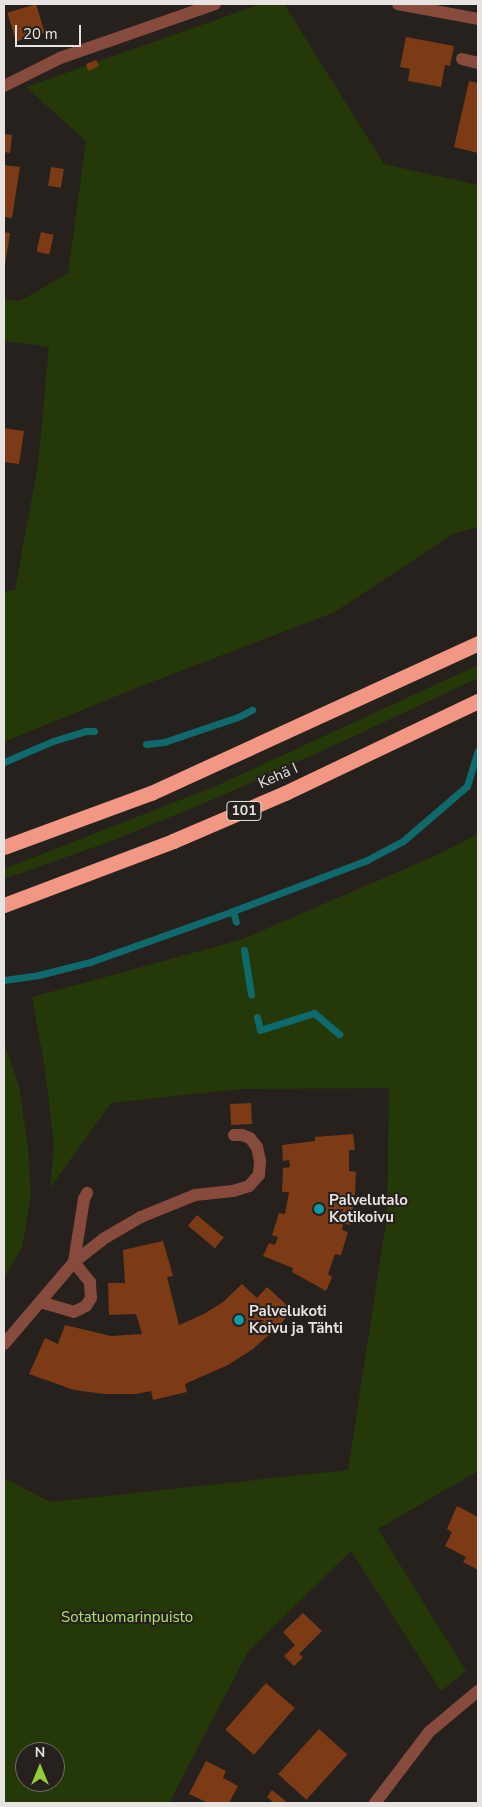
<!DOCTYPE html>
<meta charset="utf-8">
<style>
body{margin:0}
#map{position:relative;width:482px;height:1807px;overflow:hidden;background:#26211c;font-family:"Nunito Sans",sans-serif}
div>[style]{position:absolute}
.green>*{inset:0;background:#243808}
.stream>*{height:7px;margin:-3.5px;padding:0 3.5px;transform-origin:3.5px;border-radius:3.5px;background:#0e6a6c}
.building>*{inset:0;background:#7c3b15;transform-origin:0 0}
.minor>*{height:12px;margin:-6px;padding:0 6px;transform-origin:6px;border-radius:6px;background:#874b3e}
.highway>*{height:15px;margin:-7.5px;padding:0 7.5px;transform-origin:7.5px;border-radius:7.5px;background:#f19783}
.dots>*{width:14px;height:14px;translate:-50% -50%;box-sizing:border-box;border:2px solid #26211c;border-radius:50%}
span{translate:-50% -50%;white-space:nowrap;text-align:center;line-height:1.15;-webkit-text-stroke:4px #26211c;paint-order:stroke}
.shield-label span{padding:1px 4px;background:#26211c;border:1px solid;border-radius:4px;-webkit-text-stroke-width:0}
.shield-label{font-size:14px;color:#e7e3e0;font-weight:700}
.street-label{font-size:15px;color:#e7e3e0}
.poi-label{font-size:15px;color:#e7e3e0;font-weight:700}
.left{translate:0 -50%;text-align:left}
.park-label{font-size:15px;color:#ace36d}
.frame{position:absolute;inset:0;border:5px solid #e7e3e0;pointer-events:none}
.north{position:absolute;left:15px;top:1742px;width:50px;height:50px;box-sizing:border-box;background:#26211c;border:1px solid #736f6a;border-radius:50%;rotate:0deg;font-size:14px;font-weight:700;line-height:20px;text-align:center;color:#e7e3e0}
.north::after{content:'';display:block;margin:auto;width:18px;height:22px;background:#94cc3c;clip-path:polygon(50% 0,100% 100%,50% 72%,0 100%)}
.scale{position:absolute;left:15px;top:25px;width:66px;height:22px;box-sizing:border-box;border:2px solid #e7e3e0;border-top:0;padding-left:6px;font-size:15px;line-height:18px;white-space:nowrap;color:#e7e3e0;-webkit-text-stroke:4px #26211c;paint-order:stroke}
</style>
<div id="map">
<div class="green">
<div style="clip-path:polygon(261px 4px,284px 4px,384px 164px,478px 185px,478px 527px,453px 534px,335px 612px,136px 688px,4px 742px,4px 592px,15px 590px,38px 464px,49px 347px,4px 341px,4px 299px,20px 301px,68px 273px,86px 141px,26px 87px)"></div>
<div style="clip-path:polygon(478px 665px,478px 678px,348px 739px,219px 797px,109px 842px,4px 879px,4px 869px,216px 786px)"></div>
<div style="clip-path:polygon(evenodd,478px 834px,478px 1471px,378px 1529px,466px 1671px,441px 1691px,351px 1551px,248px 1652px,169px 1803px,4px 1802px,4px 1478px,50px 1502px,348px 1470px,387px 1216px,389px 1088px,240px 1089px,111px 1103px,50px 1188px,54px 1146px,45px 1069px,32px 997px,240px 940px,435px 856px,478px 834px,25px 1752px,55px 1752px,55px 1782px,25px 1782px,25px 1752px)"></div>
<div style="clip-path:polygon(4px 1042px,19px 1086px,28px 1148px,31px 1196px,22px 1247px,4px 1278px)"></div>
</div>
<div class="stream">
<div style="left:146px;top:744px;width:18px;rotate:-6deg"></div>
<div style="left:164px;top:742px;width:78px;rotate:-18.7deg"></div>
<div style="left:238px;top:717px;width:16px;rotate:-27deg"></div>
<div style="left:4px;top:762px;width:53px;rotate:-23.2deg"></div>
<div style="left:53px;top:741px;width:34px;rotate:-17deg"></div>
<div style="left:85px;top:731px;width:9px"></div>
<div style="left:233px;top:911px;width:11px;rotate:75deg"></div>
<div style="left:244px;top:950px;width:45px;rotate:81deg"></div>
<div style="left:4px;top:980px;width:35px;rotate:-8deg"></div>
<div style="left:39px;top:975px;width:53px;rotate:-14.3deg"></div>
<div style="left:90px;top:962px;width:152px;rotate:-19.6deg"></div>
<div style="left:233px;top:911px;width:143px;rotate:-20.8deg"></div>
<div style="left:367px;top:860px;width:41px;rotate:-27.8deg"></div>
<div style="left:403px;top:841px;width:84px;rotate:-40.7deg"></div>
<div style="left:467px;top:786px;width:37px;rotate:-73deg"></div>
<div style="left:257px;top:1017px;width:13px;rotate:77deg"></div>
<div style="left:260px;top:1030px;width:57px;rotate:-17.5deg"></div>
<div style="left:314px;top:1013px;width:33px;rotate:40deg"></div>
</div>
<div class="building">
<div style="left:36px;top:4px;width:30px;height:30px;rotate:73deg"></div>
<div style="clip-path:polygon(406px 37px,454px 46px,450px 66px,445px 65px,441px 87px,408px 81px,410px 69px,400px 67px)"></div>
<div style="clip-path:polygon(96px 60px,99px 66px,88px 71px,86px 64px)"></div>
<div style="clip-path:polygon(469px 81px,478px 83px,478px 153px,454px 147px)"></div>
<div style="clip-path:polygon(4px 134px,12px 135px,10px 153px,4px 152px)"></div>
<div style="clip-path:polygon(4px 165px,20px 167px,12px 218px,4px 217px)"></div>
<div style="left:51px;top:167px;width:13px;height:19px;rotate:9deg"></div>
<div style="clip-path:polygon(4px 232px,10px 233px,5px 265px,4px 265px)"></div>
<div style="left:41px;top:232px;width:13px;height:20px;rotate:13deg"></div>
<div style="clip-path:polygon(4px 428px,24px 431px,19px 464px,4px 462px)"></div>
<div style="left:251px;top:1103px;width:21px;height:21px;rotate:87deg"></div>
<div style="clip-path:polygon(353px 1134px,355px 1150px,349px 1150px,349px 1171px,356px 1172px,355px 1195px,348px 1195px,348px 1203px,354px 1204px,350px 1225px,343px 1223px,342px 1230px,348px 1232px,341px 1255px,335px 1254px,328px 1274px,332px 1277px,326px 1291px,292px 1272px,293px 1268px,263px 1256px,269px 1243px,275px 1245px,278px 1237px,272px 1235px,279px 1213px,285px 1214px,289px 1192px,282px 1192px,283px 1168px,290px 1167px,289px 1160px,283px 1161px,282px 1145px,315px 1141px,315px 1137px)"></div>
<div style="left:197px;top:1215px;width:35px;height:14px;rotate:40deg"></div>
<div style="clip-path:polygon(163px 1241px,173px 1276px,167px 1277px,179px 1325px,204px 1314px,223px 1302px,242px 1284px,257px 1298px,267px 1287px,292px 1310px,279px 1326px,253px 1349px,228px 1365px,185px 1384px,187px 1392px,153px 1400px,151px 1391px,136px 1394px,105px 1394px,74px 1390px,29px 1374px,45px 1338px,58px 1344px,65px 1325px,111px 1336px,142px 1334px,136px 1314px,109px 1315px,108px 1283px,125px 1283px,123px 1250px)"></div>
<div style="clip-path:polygon(457px 1506px,478px 1517px,478px 1570px,463px 1562px,466px 1557px,445px 1546px,452px 1532px,447px 1529px)"></div>
<div style="clip-path:polygon(303px 1613px,322px 1631px,299px 1654px,303px 1657px,294px 1666px,284px 1656px,295px 1645px,283px 1632px)"></div>
<div style="left:266px;top:1683px;width:38px;height:62px;rotate:41deg"></div>
<div style="left:319px;top:1729px;width:38px;height:61px;rotate:42deg"></div>
<div style="clip-path:polygon(206px 1761px,226px 1771px,223px 1778px,238px 1786px,229px 1803px,208px 1803px,189px 1794px)"></div>
<div style="clip-path:polygon(272px 1790px,288px 1803px,274px 1803px,267px 1797px)"></div>
</div>
<div class="minor">
<div style="left:398px;top:4px;width:81px;rotate:10.6deg"></div>
<div style="left:462px;top:59px;width:16px;rotate:14deg"></div>
<div style="left:4px;top:86px;width:63px;rotate:-26.6deg"></div>
<div style="left:60px;top:58px;width:164px;rotate:-19.2deg"></div>
<div style="left:40px;top:1302px;width:35px;rotate:16deg"></div>
<div style="left:74px;top:1312px;width:13px;rotate:-27deg"></div>
<div style="left:86px;top:1306px;width:9px;rotate:-58deg"></div>
<div style="left:91px;top:1298px;width:16px;rotate:-94deg"></div>
<div style="left:90px;top:1282px;width:26px;rotate:-129deg"></div>
<div style="left:74px;top:1262px;width:64px;rotate:-81deg"></div>
<div style="left:84px;top:1199px;width:7px;rotate:-63deg"></div>
<div style="left:4px;top:1344px;width:108px;rotate:-49.5deg"></div>
<div style="left:74px;top:1262px;width:37px;rotate:-38deg"></div>
<div style="left:103px;top:1239px;width:44px;rotate:-30.1deg"></div>
<div style="left:141px;top:1217px;width:58px;rotate:-22.2deg"></div>
<div style="left:195px;top:1195px;width:38px;rotate:-6deg"></div>
<div style="left:233px;top:1191px;width:17px;rotate:-17deg"></div>
<div style="left:249px;top:1186px;width:15px;rotate:-48deg"></div>
<div style="left:259px;top:1175px;width:14px;rotate:-86deg"></div>
<div style="left:260px;top:1161px;width:14px;rotate:-102deg"></div>
<div style="left:257px;top:1147px;width:11px;rotate:-128deg"></div>
<div style="left:250px;top:1138px;width:9px;rotate:-159deg"></div>
<div style="left:242px;top:1135px;width:8px;rotate:180deg"></div>
<div style="left:375px;top:1803px;width:89px;rotate:-52.7deg"></div>
<div style="left:429px;top:1732px;width:64px;rotate:-39.9deg"></div>
</div>
<div class="highway">
<div style="left:4px;top:847px;width:157px;rotate:-20.2deg"></div>
<div style="left:151px;top:793px;width:360px;rotate:-24.6deg"></div>
<div style="left:4px;top:905px;width:181px;rotate:-20.7deg"></div>
<div style="left:173px;top:841px;width:122px;rotate:-23.2deg"></div>
<div style="left:285px;top:793px;width:214px;rotate:-25.5deg"></div>
</div>
<div class="dots">
<div style="left:319px;top:1209px;background:#0f9aa8"></div>
<div style="left:239px;top:1320px;background:#0f9aa8"></div>
</div>
<div class="shield-label">
<span style="left:244px;top:811px">101</span>
</div>
<div class="street-label">
<span style="left:278px;top:776px;rotate:-24deg">Kehä I</span>
</div>
<div class="poi-label">
<span class="left" style="left:329px;top:1209px">Palvelutalo<br>Kotikoivu</span>
<span class="left" style="left:249px;top:1320px">Palvelukoti<br>Koivu ja Tähti</span>
</div>
<div class="park-label">
<span style="left:127px;top:1618px">Sotatuomarinpuisto</span>
</div>
<div class="frame"></div>
<div class="north">N</div>
<div class="scale">20 m</div>
</div>
